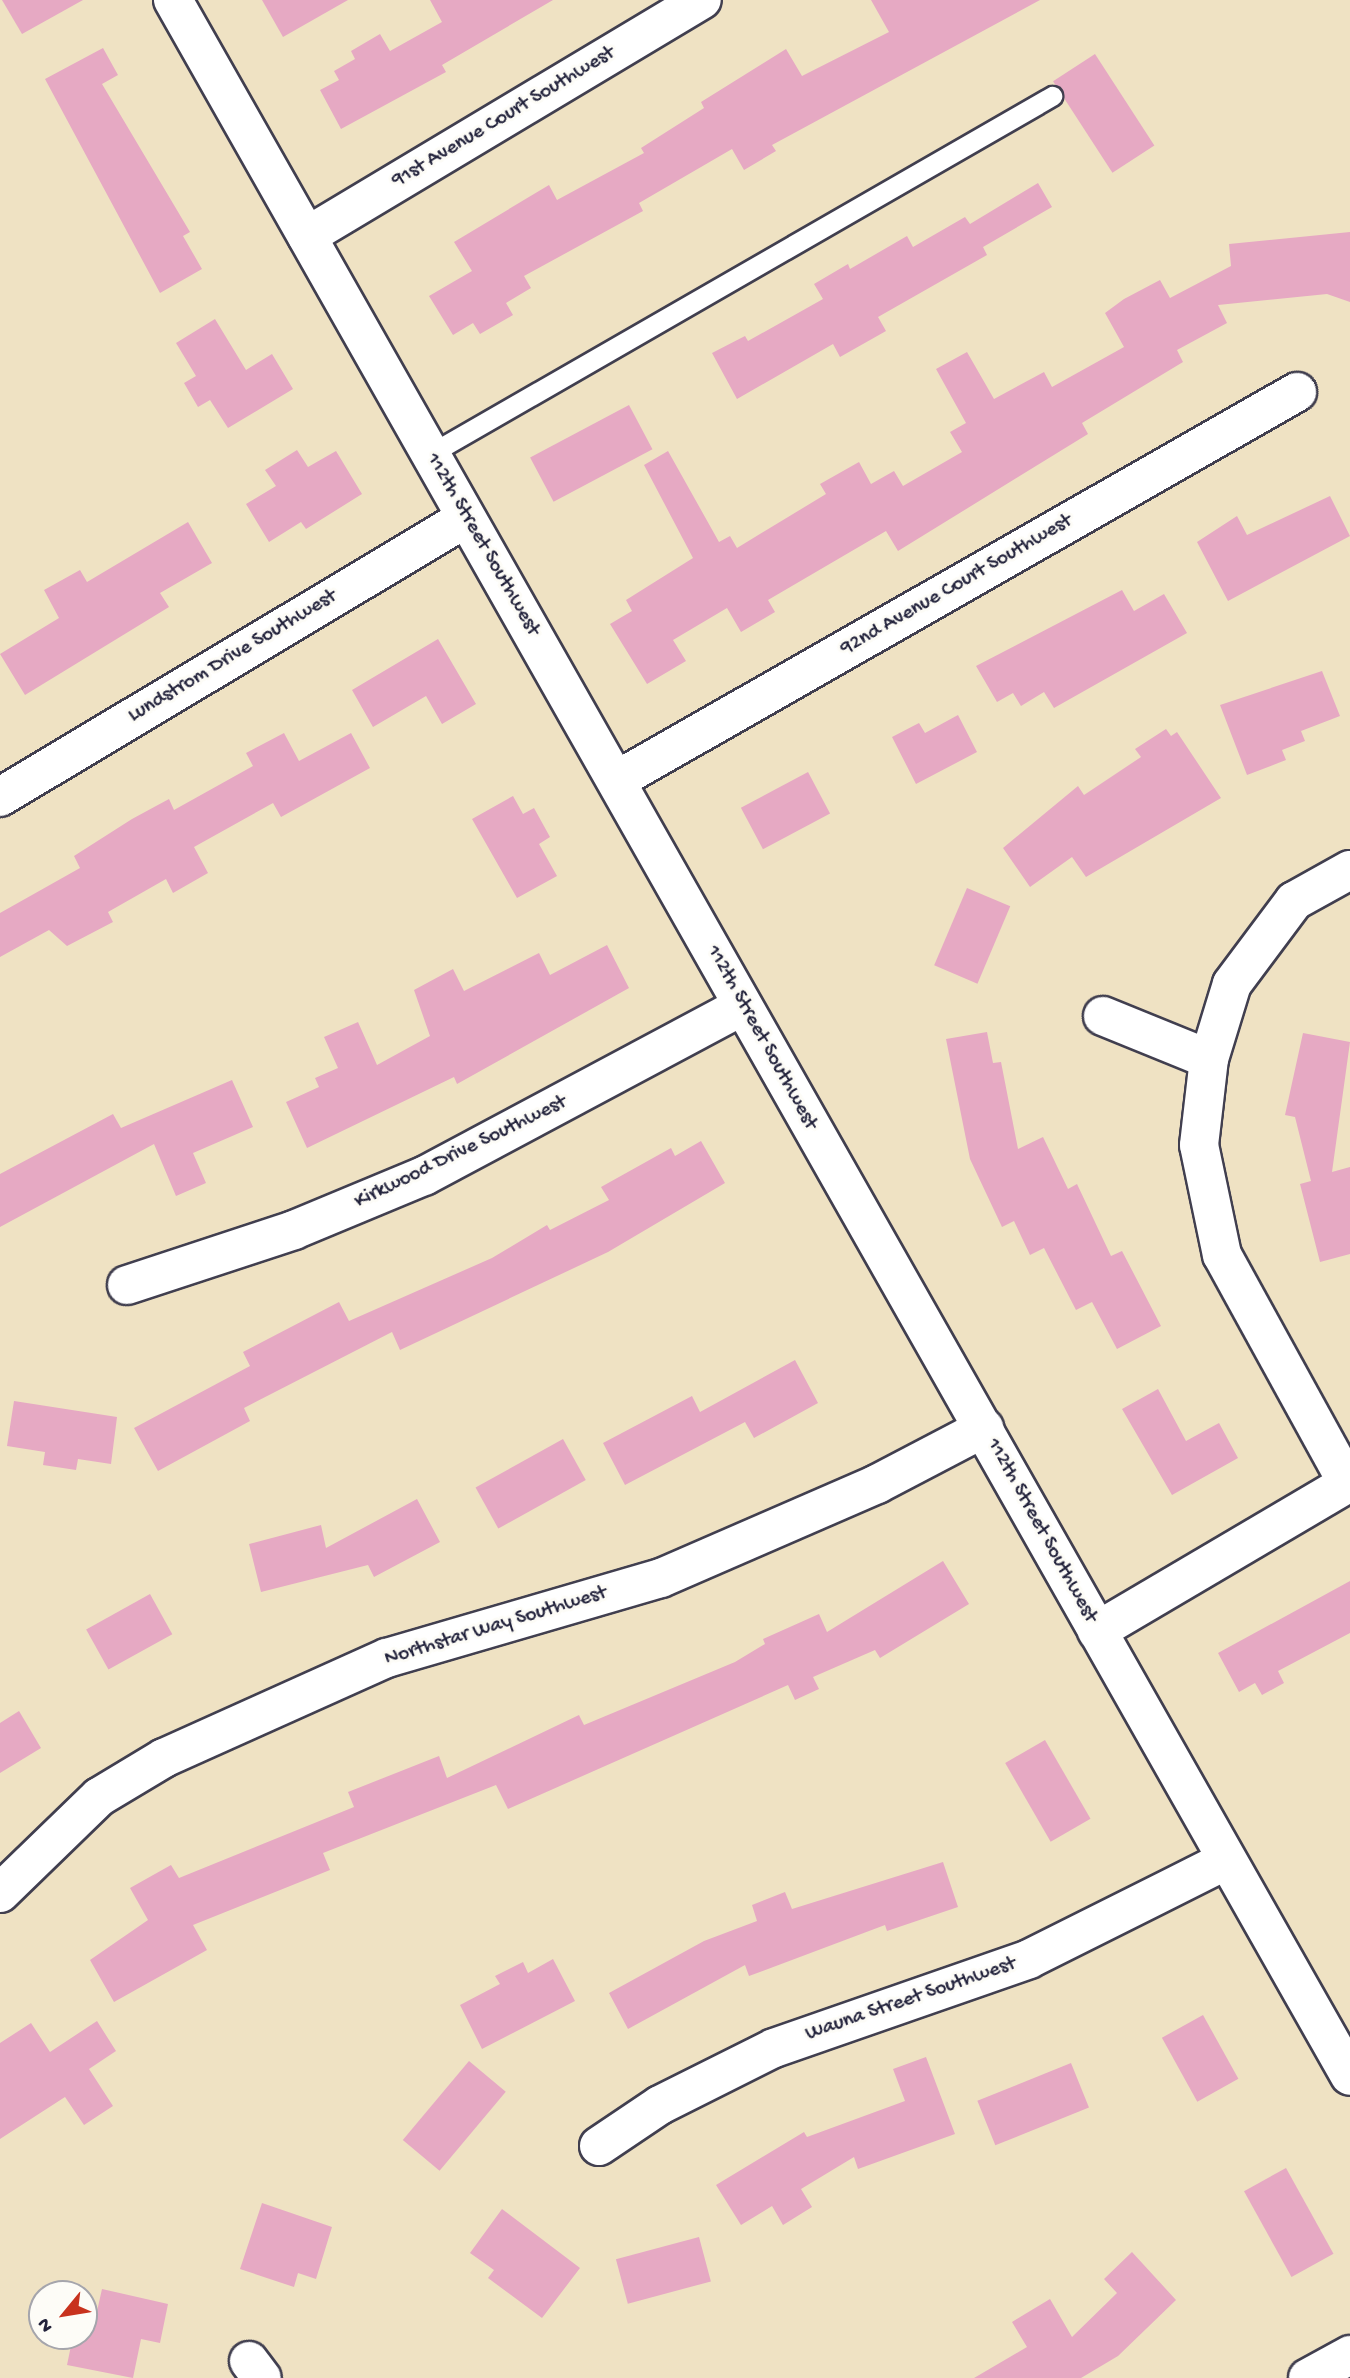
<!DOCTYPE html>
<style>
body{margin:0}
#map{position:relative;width:1350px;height:2378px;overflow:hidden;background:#efe2c3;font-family:"Gochi Hand",sans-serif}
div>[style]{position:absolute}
.building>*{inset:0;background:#e6a9c3;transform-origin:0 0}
.roads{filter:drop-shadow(2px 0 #413f4f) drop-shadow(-2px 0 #413f4f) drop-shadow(0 2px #413f4f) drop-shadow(0 -2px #413f4f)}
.service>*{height:19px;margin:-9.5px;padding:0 9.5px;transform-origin:9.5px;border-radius:9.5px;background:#fff}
.minor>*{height:38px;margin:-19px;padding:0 19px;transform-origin:19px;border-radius:19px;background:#fff}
.tertiary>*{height:38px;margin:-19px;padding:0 19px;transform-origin:19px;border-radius:19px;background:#fff}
span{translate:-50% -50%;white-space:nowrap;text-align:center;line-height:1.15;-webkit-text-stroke:6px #fdfcf7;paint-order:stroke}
.street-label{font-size:21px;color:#22223b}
.north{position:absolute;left:28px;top:2280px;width:70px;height:70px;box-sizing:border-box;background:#fdfcf7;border:2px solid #a5a5ac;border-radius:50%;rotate:240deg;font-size:19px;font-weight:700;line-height:28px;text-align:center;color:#22223b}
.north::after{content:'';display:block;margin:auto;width:24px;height:32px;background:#c8321e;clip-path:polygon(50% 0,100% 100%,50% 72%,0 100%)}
</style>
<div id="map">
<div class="building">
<div style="clip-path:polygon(2px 0,83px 0,22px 34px)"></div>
<div style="clip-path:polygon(262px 0,348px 0,283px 37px)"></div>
<div style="clip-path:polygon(430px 0,553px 0,442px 65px,446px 72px,341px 129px,320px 90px,339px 80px,334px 71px,355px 59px,351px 51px,380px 34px,390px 51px,442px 22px)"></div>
<div style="clip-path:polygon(871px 0,1040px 0,772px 145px,776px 151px,744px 170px,732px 149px,639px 203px,643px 211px,524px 276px,531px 288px,506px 303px,513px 315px,480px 334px,473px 323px,453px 335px,429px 296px,472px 271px,454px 242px,549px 185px,557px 200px,644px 153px,641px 148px,704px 108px,701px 102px,786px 49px,802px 76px,889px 32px)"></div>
<div style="clip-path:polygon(103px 48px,118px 75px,102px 84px,190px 232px,183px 236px,202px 269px,160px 293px,45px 79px)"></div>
<div style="left:1095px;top:54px;width:109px;height:50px;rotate:57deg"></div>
<div style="clip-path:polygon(1038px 183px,1052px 207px,983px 247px,987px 255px,878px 317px,886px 331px,840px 357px,833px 344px,737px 399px,712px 353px,745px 336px,748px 341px,823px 299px,814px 284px,848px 264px,850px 269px,907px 236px,913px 247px,965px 217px,970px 224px)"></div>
<div style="clip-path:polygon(1350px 232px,1350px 302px,1327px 294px,1218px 305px,1227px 323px,1177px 350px,1183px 362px,1082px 423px,1088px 434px,898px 551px,886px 531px,768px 600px,775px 612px,741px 632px,727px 608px,673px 640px,686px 661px,647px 684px,610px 624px,632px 611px,626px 600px,693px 558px,644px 465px,668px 451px,719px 542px,730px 536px,737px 548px,826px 494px,820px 484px,859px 462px,871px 484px,894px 471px,903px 486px,962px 452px,950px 432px,966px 423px,936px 369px,967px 352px,994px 399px,1044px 372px,1052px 387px,1124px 347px,1105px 313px,1124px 299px,1160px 280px,1170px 298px,1231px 266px,1229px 244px)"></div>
<div style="clip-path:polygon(215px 319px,246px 370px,272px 354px,293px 389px,228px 428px,210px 400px,198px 407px,184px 383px,196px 376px,176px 343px)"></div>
<div style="left:629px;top:405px;width:50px;height:112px;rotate:62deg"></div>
<div style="clip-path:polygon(297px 450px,308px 467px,336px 451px,362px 494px,306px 529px,301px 522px,269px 542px,246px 504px,276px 486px,265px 470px)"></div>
<div style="clip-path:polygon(1330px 496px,1350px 536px,1228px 601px,1197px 542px,1237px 516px,1247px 535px)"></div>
<div style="clip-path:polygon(188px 522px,212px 563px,160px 593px,169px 607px,25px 695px,0 654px,59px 618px,44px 590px,80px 570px,87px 582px)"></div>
<div style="clip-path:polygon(1122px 590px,1134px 611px,1164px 594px,1187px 633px,1054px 708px,1044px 692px,1021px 706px,1013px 693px,997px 702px,976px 666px)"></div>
<div style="clip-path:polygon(438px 639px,476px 704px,442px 724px,426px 696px,373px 727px,352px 690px)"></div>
<div style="clip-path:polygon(1322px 671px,1340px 716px,1301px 731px,1305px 741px,1282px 750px,1286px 760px,1247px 775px,1220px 705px)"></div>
<div style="clip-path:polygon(958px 715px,977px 752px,916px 784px,892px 737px,919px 723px,925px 733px)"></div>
<div style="clip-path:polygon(1166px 729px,1171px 736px,1177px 732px,1221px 798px,1086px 877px,1072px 857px,1030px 887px,1003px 848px,1078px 786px,1084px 795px,1141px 757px,1135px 749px)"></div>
<div style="clip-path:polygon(284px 733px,299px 761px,351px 733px,370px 768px,281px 817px,273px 803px,194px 847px,208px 873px,173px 893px,166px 879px,108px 912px,113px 922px,67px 946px,49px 930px,0 957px,0 913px,80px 868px,74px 856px,132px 819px,169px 799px,174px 810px,253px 766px,246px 753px)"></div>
<div style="left:808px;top:772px;width:47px;height:76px;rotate:62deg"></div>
<div style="clip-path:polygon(513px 796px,523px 814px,534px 808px,550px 837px,539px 844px,557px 876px,517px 898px,472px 819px)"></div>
<div style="left:967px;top:888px;width:47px;height:84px;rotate:23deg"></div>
<div style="clip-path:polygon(607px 945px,629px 988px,457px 1084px,454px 1077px,307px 1148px,286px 1102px,319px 1087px,315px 1078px,338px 1068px,324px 1037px,358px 1022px,377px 1065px,430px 1036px,414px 990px,453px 969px,464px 991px,539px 953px,550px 975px)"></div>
<div style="clip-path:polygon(987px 1032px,993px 1063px,1001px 1062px,1018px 1149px,1043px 1137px,1068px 1189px,1077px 1184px,1111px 1256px,1122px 1251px,1161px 1326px,1117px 1349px,1092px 1302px,1076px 1310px,1044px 1248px,1030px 1255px,1014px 1221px,1002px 1227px,970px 1159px,946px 1039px)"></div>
<div style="clip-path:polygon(1303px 1033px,1350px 1042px,1332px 1172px,1350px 1167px,1350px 1254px,1320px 1262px,1300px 1184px,1311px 1181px,1295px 1117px,1285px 1115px)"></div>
<div style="clip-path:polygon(232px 1080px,253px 1127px,193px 1153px,206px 1183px,176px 1196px,154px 1144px,0 1227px,0 1174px,113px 1114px,121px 1128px)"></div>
<div style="clip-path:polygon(701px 1141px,725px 1183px,608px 1252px,400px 1350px,392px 1332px,244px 1408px,250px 1421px,158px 1471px,134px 1428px,250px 1366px,243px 1352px,339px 1302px,349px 1321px,492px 1258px,547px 1225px,550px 1230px,609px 1200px,601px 1187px,671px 1148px,675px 1156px)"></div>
<div style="clip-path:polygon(795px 1360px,818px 1403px,754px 1438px,745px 1422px,625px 1485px,603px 1443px,692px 1396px,700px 1412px)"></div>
<div style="clip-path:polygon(1158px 1389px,1186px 1441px,1219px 1423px,1238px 1458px,1172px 1495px,1122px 1409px)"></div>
<div style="clip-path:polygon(14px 1401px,117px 1417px,111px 1464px,78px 1459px,76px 1470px,43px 1465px,45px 1452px,7px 1446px)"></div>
<div style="left:563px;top:1439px;width:47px;height:100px;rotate:61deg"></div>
<div style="clip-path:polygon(417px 1499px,440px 1542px,374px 1577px,368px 1565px,261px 1592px,249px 1544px,321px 1525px,326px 1548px)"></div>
<div style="clip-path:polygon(943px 1561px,969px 1604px,880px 1658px,875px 1650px,813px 1677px,819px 1689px,795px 1700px,788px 1685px,508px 1809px,496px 1785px,323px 1853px,330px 1870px,193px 1925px,207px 1950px,114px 2002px,90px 1960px,148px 1920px,130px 1888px,171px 1865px,179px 1878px,354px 1807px,348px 1792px,439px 1756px,447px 1778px,579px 1715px,584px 1725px,735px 1662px,765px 1644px,763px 1639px,819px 1614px,827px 1632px)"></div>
<div style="clip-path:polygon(1350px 1581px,1350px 1633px,1278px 1671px,1284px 1683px,1262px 1695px,1255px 1683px,1239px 1692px,1218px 1653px)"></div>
<div style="left:150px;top:1594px;width:46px;height:73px;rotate:61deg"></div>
<div style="clip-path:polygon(19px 1711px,41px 1748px,0 1773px,0 1723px)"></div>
<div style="left:1045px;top:1740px;width:91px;height:46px;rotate:60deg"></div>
<div style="clip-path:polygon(943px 1862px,958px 1907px,887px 1931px,885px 1925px,749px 1976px,745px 1965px,628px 2029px,609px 1993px,704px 1941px,757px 1921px,752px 1905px,785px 1892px,792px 1909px)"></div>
<div style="clip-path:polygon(553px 1959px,575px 2001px,482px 2049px,460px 2005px,500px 1984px,495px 1976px,523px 1962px,528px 1973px)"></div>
<div style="left:1203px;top:2015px;width:73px;height:47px;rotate:61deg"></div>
<div style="clip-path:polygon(97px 2021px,116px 2051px,89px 2069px,113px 2106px,84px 2125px,65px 2097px,0 2139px,0 2043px,31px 2023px,50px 2052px)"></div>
<div style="clip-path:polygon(926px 2057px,955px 2134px,858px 2169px,854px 2157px,801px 2189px,812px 2207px,783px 2225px,772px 2206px,741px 2225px,716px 2185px,804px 2132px,807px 2137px,905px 2101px,893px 2069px)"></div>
<div style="left:469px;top:2061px;width:48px;height:103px;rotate:40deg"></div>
<div style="left:1071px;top:2063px;width:48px;height:101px;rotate:68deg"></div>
<div style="left:1286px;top:2168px;width:98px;height:48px;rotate:61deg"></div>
<div style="clip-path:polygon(262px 2203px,332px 2227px,316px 2279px,298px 2273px,294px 2287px,240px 2269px)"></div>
<div style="clip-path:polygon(502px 2209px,580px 2268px,542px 2318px,488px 2278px,494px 2270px,470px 2253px)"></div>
<div style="left:699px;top:2237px;width:46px;height:86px;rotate:75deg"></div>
<div style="clip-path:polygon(1132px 2252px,1176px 2300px,1118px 2356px,1081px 2378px,974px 2378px,1027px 2347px,1012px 2322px,1050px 2299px,1072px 2337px,1117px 2293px,1104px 2279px)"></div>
<div style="clip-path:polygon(102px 2289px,168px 2304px,160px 2343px,141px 2339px,133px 2378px,67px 2365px,73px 2336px,93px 2329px)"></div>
</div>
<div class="roads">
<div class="service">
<div style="left:430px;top:454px;width:718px;rotate:-29.92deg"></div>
</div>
<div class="minor">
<div style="left:307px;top:236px;width:460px;rotate:-30.9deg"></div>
<div style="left:617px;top:780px;width:783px;rotate:-29.71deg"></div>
<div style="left:0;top:797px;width:543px;rotate:-30.91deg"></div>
<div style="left:1103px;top:1016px;width:114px;rotate:22.1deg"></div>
<div style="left:127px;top:1285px;width:176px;rotate:-18.2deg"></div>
<div style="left:294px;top:1230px;width:141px;rotate:-22.6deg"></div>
<div style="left:424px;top:1176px;width:361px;rotate:-28.1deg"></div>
<div style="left:1348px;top:1484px;width:261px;rotate:-118.8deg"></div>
<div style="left:1222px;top:1255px;width:112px;rotate:-101.8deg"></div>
<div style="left:1199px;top:1145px;width:87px;rotate:-83.4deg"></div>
<div style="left:1209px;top:1059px;width:78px;rotate:-73deg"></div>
<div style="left:1232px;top:984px;width:104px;rotate:-53.2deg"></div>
<div style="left:1294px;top:901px;width:64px;rotate:-29deg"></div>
<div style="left:1097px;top:1631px;width:294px;rotate:-30.5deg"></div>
<div style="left:0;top:1893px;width:138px;rotate:-44.1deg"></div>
<div style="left:99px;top:1797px;width:76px;rotate:-31deg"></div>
<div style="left:164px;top:1758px;width:244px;rotate:-24.2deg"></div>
<div style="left:387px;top:1658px;width:285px;rotate:-16.3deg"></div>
<div style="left:661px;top:1578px;width:236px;rotate:-23.5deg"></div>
<div style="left:877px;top:1484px;width:121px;rotate:-27.6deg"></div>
<div style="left:599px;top:2146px;width:73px;rotate:-33.9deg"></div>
<div style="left:660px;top:2105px;width:127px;rotate:-26.6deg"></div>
<div style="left:774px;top:2048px;width:270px;rotate:-19.2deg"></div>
<div style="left:1029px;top:1959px;width:221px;rotate:-26.6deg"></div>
<div style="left:249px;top:2361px;width:21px;rotate:53deg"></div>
<div style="left:1308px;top:2378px;width:48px;rotate:-28.7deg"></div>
</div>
<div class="tertiary">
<div style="left:173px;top:0;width:2386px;rotate:60.45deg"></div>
</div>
</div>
<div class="street-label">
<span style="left:504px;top:118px;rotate:-31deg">91st Avenue Court Southwest</span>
<span style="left:482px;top:545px;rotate:60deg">112th Street Southwest</span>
<span style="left:957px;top:586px;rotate:-30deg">92nd Avenue Court Southwest</span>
<span style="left:233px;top:657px;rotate:-31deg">Lundstrom Drive Southwest</span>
<span style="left:761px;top:1038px;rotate:61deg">112th Street Southwest</span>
<span style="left:461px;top:1153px;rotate:-26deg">Kirkwood Drive Southwest</span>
<span style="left:1041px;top:1531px;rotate:61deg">112th Street Southwest</span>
<span style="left:496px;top:1627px;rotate:-17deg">Northstar Way Southwest</span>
<span style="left:911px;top:2000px;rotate:-19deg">Wauna Street Southwest</span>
</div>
<div class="north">N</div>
</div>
